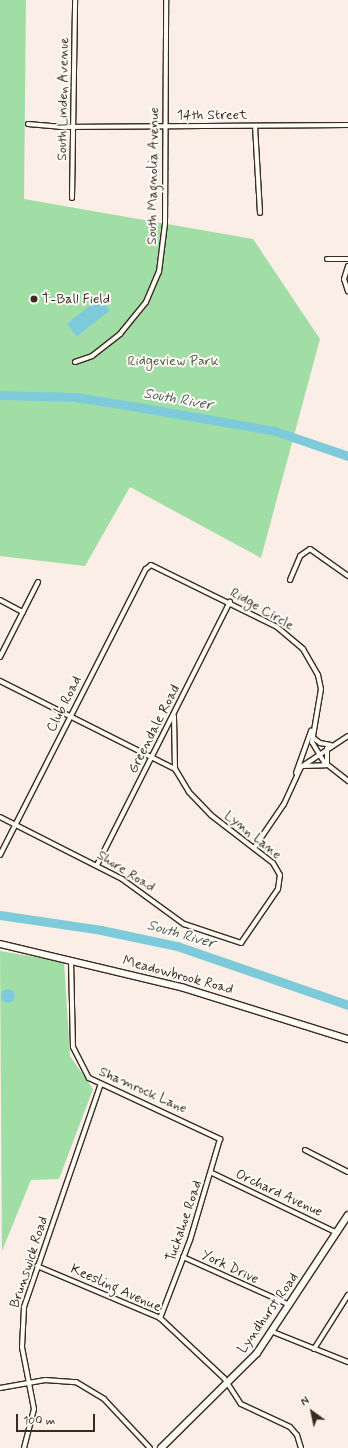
<!DOCTYPE html>
<style>
body{margin:0}
#map{position:relative;width:348px;height:1448px;overflow:hidden;background:#faeee6;font-family:Mynerve,sans-serif}
div>[style]{position:absolute}
.green>*{inset:0;background:#a1dea5}
.water>*{inset:0;background:#7dcbda;transform-origin:0 0}
.round{border-radius:50%}
.river>*{height:9px;margin:-4.5px;padding:0 4.5px;transform-origin:4.5px;border-radius:4.5px;background:#7dcbda}
.roads{filter:drop-shadow(1px 0 #3b2a1e) drop-shadow(-1px 0 #3b2a1e) drop-shadow(0 1px #3b2a1e) drop-shadow(0 -1px #3b2a1e)}
.street>*{height:4px;margin:-2px;padding:0 2px;transform-origin:2px;border-radius:2px;background:#fdfcf7}
.secondary>*{height:6px;margin:-3px;padding:0 3px;transform-origin:3px;border-radius:3px;background:#fdfcf7}
.dots>*{width:11px;height:11px;translate:-50% -50%;box-sizing:border-box;border:2px solid #fdfcf7;border-radius:50%}
span{translate:-50% -50%;white-space:nowrap;text-align:center;line-height:1.15;-webkit-text-stroke:4px #fdfcf7;paint-order:stroke}
.street-label{font-size:14px;color:#3b2a1e}
.poi-label{font-size:14px;color:#3b2a1e}
.left{translate:0 -50%;text-align:left}
.park-label{font-size:14px;color:#545740}
.water-label{font-size:15px;color:#4f5a56;font-style:italic}
.north{position:absolute;left:292px;top:1392px;width:40px;height:40px;-webkit-text-stroke:3px #fdfcf7;paint-order:stroke;rotate:327deg;font-size:11px;font-weight:700;line-height:16px;text-align:center;color:#3b2a1e}
.north::after{content:'';display:block;margin:auto;width:14px;height:18px;background:#3b2a1e;clip-path:polygon(50% 0,100% 100%,50% 72%,0 100%)}
.scale{position:absolute;left:16px;top:1414px;width:79px;height:18px;box-sizing:border-box;border:2px solid #3b2a1e;border-top:0;padding-left:5px;font-size:12px;line-height:14px;white-space:nowrap;color:#3b2a1e;-webkit-text-stroke:3px #fdfcf7;paint-order:stroke}
</style>
<div id="map">
<div class="green">
<div style="clip-path:polygon(0 0,26px 0,24px 199px,253px 239px,320px 339px,261px 558px,130px 487px,85px 566px,0 556px)"></div>
<div style="clip-path:polygon(0 951px,64px 962px,70px 1056px,93px 1089px,59px 1179px,31px 1180px,2px 1251px)"></div>
</div>
<div class="water">
<div style="left:100px;top:298px;width:16px;height:42px;rotate:52deg"></div>
<div class="round" style="left:1px;top:989px;width:14px;height:14px"></div>
</div>
<div class="river">
<div style="left:0;top:395px;width:75px;rotate:1.5deg"></div>
<div style="left:75px;top:397px;width:58px;rotate:9deg"></div>
<div style="left:132px;top:406px;width:145px;rotate:9.9deg"></div>
<div style="left:275px;top:431px;width:77px;rotate:18.9deg"></div>
<div style="left:0;top:915px;width:102px;rotate:8.4deg"></div>
<div style="left:101px;top:930px;width:78px;rotate:11.9deg"></div>
<div style="left:177px;top:946px;width:181px;rotate:19deg"></div>
</div>
<div class="roads">
<div class="street">
<div style="left:28px;top:124px;width:32px;rotate:5deg"></div>
<div style="left:60px;top:127px;width:288px;rotate:-0.4deg"></div>
<div style="left:255px;top:126px;width:87px;rotate:86.7deg"></div>
<div style="left:72px;top:198px;width:198px;rotate:-89.1deg"></div>
<div style="left:327px;top:259px;width:21px"></div>
<div style="left:348px;top:266px;width:14px;rotate:107deg"></div>
<div style="left:344px;top:279px;width:13px;rotate:72deg"></div>
<div style="left:75px;top:362px;width:18px;rotate:-19deg"></div>
<div style="left:92px;top:356px;width:36px;rotate:-38deg"></div>
<div style="left:120px;top:334px;width:41px;rotate:-50.9deg"></div>
<div style="left:146px;top:302px;width:33px;rotate:-67deg"></div>
<div style="left:159px;top:272px;width:48px;rotate:-82.9deg"></div>
<div style="left:165px;top:224px;width:224px;rotate:-89.7deg"></div>
<div style="left:290px;top:580px;width:26px;rotate:-67deg"></div>
<div style="left:300px;top:556px;width:12px;rotate:-35deg"></div>
<div style="left:310px;top:549px;width:47px;rotate:35.4deg"></div>
<div style="left:0;top:600px;width:26px;rotate:28deg"></div>
<div style="left:0;top:657px;width:84px;rotate:-63.1deg"></div>
<div style="left:0;top:681px;width:196px;rotate:26.7deg"></div>
<div style="left:311px;top:736px;width:11px;rotate:38deg"></div>
<div style="left:320px;top:743px;width:11px;rotate:10deg"></div>
<div style="left:327px;top:748px;width:17px;rotate:90deg"></div>
<div style="left:303px;top:766px;width:23px;rotate:-2deg"></div>
<div style="left:296px;top:773px;width:45px;rotate:-70.3deg"></div>
<div style="left:0;top:817px;width:137px;rotate:26.9deg"></div>
<div style="left:122px;top:879px;width:77px;rotate:36deg"></div>
<div style="left:184px;top:924px;width:60px;rotate:18.4deg"></div>
<div style="left:241px;top:943px;width:65px;rotate:-55.6deg"></div>
<div style="left:278px;top:889px;width:14px;rotate:-82deg"></div>
<div style="left:280px;top:875px;width:14px;rotate:-120deg"></div>
<div style="left:273px;top:863px;width:78px;rotate:-142.3deg"></div>
<div style="left:211px;top:815px;width:32px;rotate:-134deg"></div>
<div style="left:189px;top:792px;width:27px;rotate:-121deg"></div>
<div style="left:175px;top:769px;width:53px;rotate:-91.1deg"></div>
<div style="left:254px;top:848px;width:53px;rotate:-55.7deg"></div>
<div style="left:284px;top:804px;width:41px;rotate:-65.3deg"></div>
<div style="left:301px;top:767px;width:56px;rotate:-33.4deg"></div>
<div style="left:0;top:855px;width:321px;rotate:-63deg"></div>
<div style="left:146px;top:569px;width:6px;rotate:-39deg"></div>
<div style="left:151px;top:565px;width:140px;rotate:26.2deg"></div>
<div style="left:277px;top:627px;width:34px;rotate:40deg"></div>
<div style="left:303px;top:649px;width:30px;rotate:60deg"></div>
<div style="left:318px;top:675px;width:14px;rotate:78deg"></div>
<div style="left:321px;top:689px;width:54px;rotate:99.6deg"></div>
<div style="left:312px;top:742px;width:23px;rotate:59deg"></div>
<div style="left:324px;top:762px;width:31px;rotate:38deg"></div>
<div style="left:97px;top:865px;width:295px;rotate:-63.2deg"></div>
<div style="left:71px;top:960px;width:87px;rotate:88.7deg"></div>
<div style="left:73px;top:1047px;width:35px;rotate:63deg"></div>
<div style="left:89px;top:1078px;width:145px;rotate:25deg"></div>
<div style="left:220px;top:1139px;width:105px;rotate:106.5deg"></div>
<div style="left:190px;top:1240px;width:84px;rotate:111deg"></div>
<div style="left:305px;top:1150px;width:48px;rotate:27.1deg"></div>
<div style="left:212px;top:1173px;width:139px;rotate:25.6deg"></div>
<div style="left:183px;top:1257px;width:117px;rotate:24.2deg"></div>
<div style="left:37px;top:1266px;width:134px;rotate:22.9deg"></div>
<div style="left:160px;top:1318px;width:88px;rotate:43.2deg"></div>
<div style="left:224px;top:1378px;width:31px;rotate:57deg"></div>
<div style="left:241px;top:1404px;width:54px;rotate:25.1deg"></div>
<div style="left:290px;top:1427px;width:11px;rotate:49deg"></div>
<div style="left:297px;top:1435px;width:14px;rotate:73deg"></div>
<div style="left:273px;top:1332px;width:81px;rotate:21.8deg"></div>
<div style="left:314px;top:1349px;width:64px;rotate:-57.8deg"></div>
<div style="left:0;top:1388px;width:46px;rotate:-10.1deg"></div>
<div style="left:45px;top:1380px;width:31px;rotate:4deg"></div>
<div style="left:76px;top:1382px;width:33px;rotate:31deg"></div>
<div style="left:104px;top:1399px;width:67px;rotate:46.8deg"></div>
<div style="left:24px;top:1448px;width:40px;rotate:-75.6deg"></div>
<div style="left:34px;top:1409px;width:63px;rotate:-101deg"></div>
<div style="left:22px;top:1347px;width:40px;rotate:-87.1deg"></div>
<div style="left:24px;top:1307px;width:234px;rotate:-71deg"></div>
</div>
<div class="secondary">
<div style="left:0;top:944px;width:189px;rotate:13.4deg"></div>
<div style="left:184px;top:988px;width:172px;rotate:17.3deg"></div>
<div style="left:161px;top:1448px;width:135px;rotate:-44.7deg"></div>
<div style="left:257px;top:1353px;width:165px;rotate:-56.6deg"></div>
</div>
</div>
<div class="dots">
<div style="left:34px;top:299px;background:#3b2a1e"></div>
</div>
<div class="street-label">
<span style="left:63px;top:99px;rotate:-89deg">South Linden Avenue</span>
<span style="left:212px;top:115px">14th Street</span>
<span style="left:153px;top:176px;rotate:-89deg">South Magnolia Avenue</span>
<span style="left:262px;top:609px;rotate:30deg">Ridge Circle</span>
<span style="left:64px;top:704px;rotate:-63deg">Club Road</span>
<span style="left:154px;top:729px;rotate:-63deg">Greendale Road</span>
<span style="left:253px;top:835px;rotate:39deg">Lynn Lane</span>
<span style="left:126px;top:871px;rotate:32deg">Shore Road</span>
<span style="left:178px;top:975px;rotate:15deg">Meadowbrook Road</span>
<span style="left:143px;top:1090px;rotate:24deg">Shamrock Lane</span>
<span style="left:279px;top:1193px;rotate:25deg">Orchard Avenue</span>
<span style="left:184px;top:1221px;rotate:-71deg">Tuckahoe Road</span>
<span style="left:29px;top:1262px;rotate:-72deg">Brunswick Road</span>
<span style="left:230px;top:1267px;rotate:25deg">York Drive</span>
<span style="left:116px;top:1288px;rotate:24deg">Keesling Avenue</span>
<span style="left:268px;top:1313px;rotate:-55deg">Lyndhurst Road</span>
</div>
<div class="poi-label">
<span class="left" style="left:42px;top:299px">T-Ball Field</span>
</div>
<div class="park-label">
<span style="left:173px;top:361px">Ridgeview Park</span>
</div>
<div class="water-label">
<span style="left:178px;top:400px;rotate:10deg">South River</span>
<span style="left:181px;top:935px;rotate:16deg">South River</span>
</div>
<div class="north">N</div>
<div class="scale">100 m</div>
</div>
